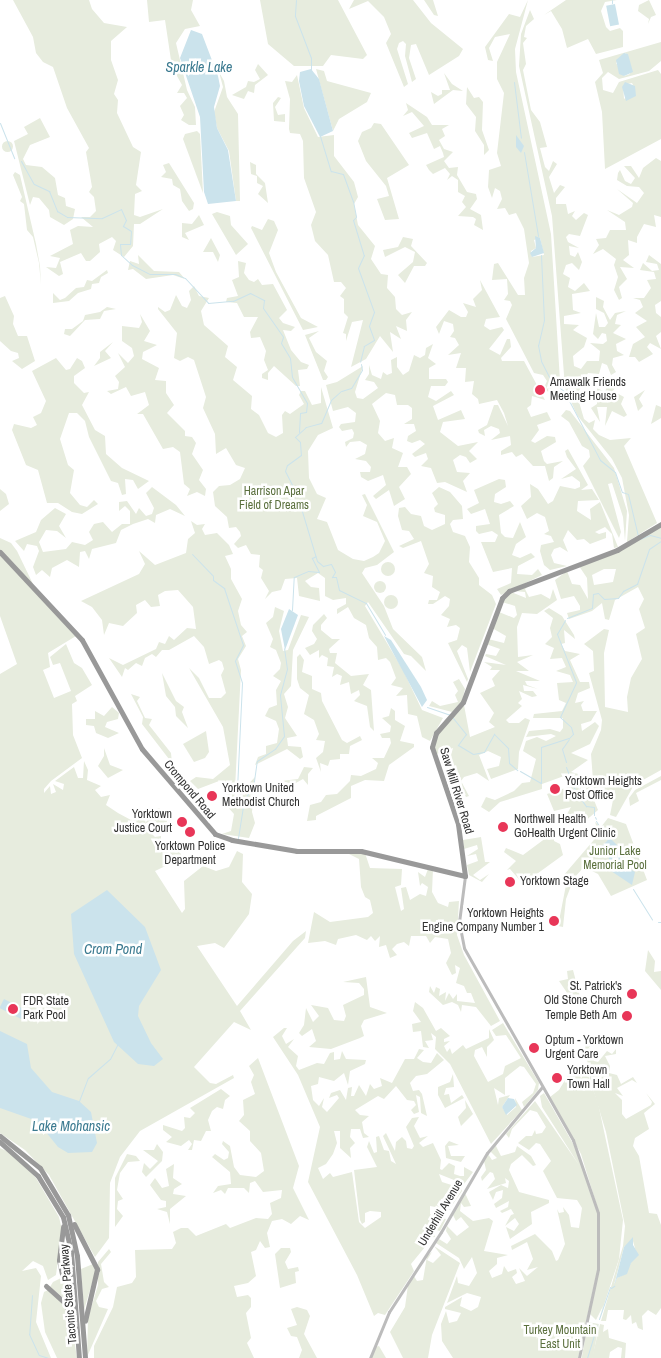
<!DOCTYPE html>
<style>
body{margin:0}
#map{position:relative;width:661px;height:1358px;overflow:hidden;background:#fff;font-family:"Archivo Narrow",sans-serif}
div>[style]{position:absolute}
.green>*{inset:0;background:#e7ecde;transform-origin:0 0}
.round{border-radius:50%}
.water>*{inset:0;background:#cbe3ec;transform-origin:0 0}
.stream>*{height:1px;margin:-0.5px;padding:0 0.5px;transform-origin:0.5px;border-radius:0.5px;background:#cbe3ec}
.secondary>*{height:3px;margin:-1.5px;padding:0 1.5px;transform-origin:1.5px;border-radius:1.5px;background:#bcbcbc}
.highway>*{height:5px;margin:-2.5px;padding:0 2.5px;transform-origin:2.5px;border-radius:2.5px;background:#999}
.dots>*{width:14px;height:14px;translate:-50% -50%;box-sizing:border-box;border:2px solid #fff;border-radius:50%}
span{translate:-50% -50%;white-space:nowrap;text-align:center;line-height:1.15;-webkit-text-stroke:5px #fff;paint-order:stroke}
.poi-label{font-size:12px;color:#323232}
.left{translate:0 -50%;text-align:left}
.right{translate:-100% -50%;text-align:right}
.park-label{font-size:12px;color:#5b703e}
.street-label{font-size:12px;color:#323232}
.water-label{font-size:14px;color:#3b7a90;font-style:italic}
</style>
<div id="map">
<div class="green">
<div style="clip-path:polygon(13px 0,89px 0,92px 9px,104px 23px,127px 27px,111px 41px,111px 60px,118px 80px,114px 94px,118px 100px,117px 113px,133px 147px,141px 152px,136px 185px,142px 191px,135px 194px,134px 215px,140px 217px,163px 209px,140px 224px,134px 224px,133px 246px,124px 257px,113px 250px,116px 241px,112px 237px,99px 244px,100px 252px,90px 261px,86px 261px,81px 253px,60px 262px,63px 274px,59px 276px,46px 267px,56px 268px,60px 258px,50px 256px,73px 244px,70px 230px,78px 226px,93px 227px,81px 217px,90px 217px,96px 211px,94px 197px,89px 192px,92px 187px,86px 152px,89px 148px,67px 108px,53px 67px,43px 62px,36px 53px,33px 37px)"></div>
<div style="clip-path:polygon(147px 0,193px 0,191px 10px,200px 26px,185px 29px,176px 43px,187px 90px,195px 107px,196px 125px,189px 125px,181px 120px,184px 115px,180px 106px,187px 98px,184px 93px,177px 93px,182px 85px,172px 67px,165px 20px,149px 22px)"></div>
<div style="clip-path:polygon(260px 0,338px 0,367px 55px,363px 59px,331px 55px,323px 66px,294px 66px,268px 44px)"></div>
<div style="clip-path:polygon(354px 0,413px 0,431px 23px,463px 49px,459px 56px,429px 75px,416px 44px,411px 45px,409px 58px,416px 79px,412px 82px,405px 56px,406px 44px,403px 41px,399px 43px,397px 49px,408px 84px,404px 87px,386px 43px,391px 34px,384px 17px,368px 1px,349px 9px)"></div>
<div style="clip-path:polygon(424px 0,433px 0,438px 16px,434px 15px)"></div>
<div style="clip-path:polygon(evenodd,528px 0,515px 49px,516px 72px,551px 234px,560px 381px,553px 384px,550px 392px,543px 390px,547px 381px,543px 375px,534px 373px,506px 319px,512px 305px,510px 301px,504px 300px,508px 294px,507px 279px,492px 280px,494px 264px,498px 263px,518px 295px,525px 295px,524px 278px,529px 263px,524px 229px,516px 213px,509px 215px,505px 208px,497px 209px,502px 199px,500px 191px,495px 188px,492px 198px,488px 187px,489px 170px,501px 166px,497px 153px,504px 93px,497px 79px,497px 62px,510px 34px,495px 37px,489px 48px,493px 61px,488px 60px,485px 47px,509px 14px,520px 17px,528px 0,540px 238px,544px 255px,532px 257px,531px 251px,536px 248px,534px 240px,540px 238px)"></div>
<div style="clip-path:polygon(566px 0,617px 0,605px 2px,601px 11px,606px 27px,610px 31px,620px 28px,623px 31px,623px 47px,596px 54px,588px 39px,567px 48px,562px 29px,551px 11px,544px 15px)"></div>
<div style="clip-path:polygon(649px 0,656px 15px,651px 17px,648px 24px,649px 19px,638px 11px,639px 5px)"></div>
<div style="clip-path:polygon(530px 10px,534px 19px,526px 26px,524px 37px,527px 38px,523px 43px,526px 64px,523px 70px,531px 110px,540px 122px,547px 147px,540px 148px,545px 167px,549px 171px,553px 161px,557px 164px,549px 177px,554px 193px,560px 185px,565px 187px,556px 198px,556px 204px,566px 204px,568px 214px,575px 211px,572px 216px,576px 220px,584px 213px,588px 215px,580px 236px,569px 234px,566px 237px,568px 242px,579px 248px,569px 246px,570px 255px,575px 257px,578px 252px,582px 262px,579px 270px,572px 263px,566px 265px,563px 274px,570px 278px,568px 287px,575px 291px,584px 283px,590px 291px,572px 294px,573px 310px,581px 313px,564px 316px,564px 324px,579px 325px,573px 330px,587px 338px,584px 347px,573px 356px,574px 366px,581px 369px,587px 361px,599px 361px,600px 351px,590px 343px,603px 344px,607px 341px,606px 334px,602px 333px,598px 339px,593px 334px,596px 313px,599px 327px,605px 327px,608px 323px,604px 313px,596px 309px,596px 297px,604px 301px,603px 307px,610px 320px,615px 313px,626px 311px,617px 315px,615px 324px,621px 325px,613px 333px,626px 339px,616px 344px,617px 351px,624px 355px,613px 358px,612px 365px,616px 372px,611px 375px,607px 365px,602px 363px,599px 374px,588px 373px,577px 395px,584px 419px,589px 423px,595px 420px,593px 429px,599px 435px,610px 440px,631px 438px,624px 446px,657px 523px,627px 542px,629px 515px,622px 478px,612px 459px,577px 415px,565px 388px,552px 216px,519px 66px,521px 34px)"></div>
<div style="clip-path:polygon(evenodd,661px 42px,661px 61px,649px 71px,619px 79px,608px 72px,602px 78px,603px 90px,613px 93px,619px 82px,658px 70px,661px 74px,661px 139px,605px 169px,602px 112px,595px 82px,603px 73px,599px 60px,661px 42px,626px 53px,630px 74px,624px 76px,616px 63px,626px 53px,661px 42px,632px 83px,635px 89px,624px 99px,623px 85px,632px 83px)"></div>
<div style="clip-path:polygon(258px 64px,268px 75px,255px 85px,254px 93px,248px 91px,244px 99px,232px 95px,246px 87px,248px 81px,254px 82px,260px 79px,255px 70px)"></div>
<div style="clip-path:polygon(316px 69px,324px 71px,327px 81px,371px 93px,367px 102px,339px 119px,333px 131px)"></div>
<div style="clip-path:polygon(219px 72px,224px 81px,227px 97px,238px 114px,240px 201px,236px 201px,229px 151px,217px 128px,214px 112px,223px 87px)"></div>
<div style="clip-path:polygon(444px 73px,452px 84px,463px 91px,453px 90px,434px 104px,431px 92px,438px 96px,442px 94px,442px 90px,450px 90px)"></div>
<div style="clip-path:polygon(297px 75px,304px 108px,318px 137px,334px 135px,334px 156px,354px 182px,358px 197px,354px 204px,358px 225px,375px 246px,371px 259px,381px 274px,388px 275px,387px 288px,395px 297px,396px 309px,402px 315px,412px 312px,406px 320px,407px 331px,396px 326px,401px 339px,390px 332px,393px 352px,380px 336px,366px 359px,351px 367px,363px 320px,352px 322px,346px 341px,346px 334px,343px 333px,348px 317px,344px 313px,344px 299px,340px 296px,346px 288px,341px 282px,334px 282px,328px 255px,315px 241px,311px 225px,316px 212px,304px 178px,303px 141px,300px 134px,290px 133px,289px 129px,290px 99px,285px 81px,292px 82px)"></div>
<div style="clip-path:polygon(467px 87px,474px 98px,479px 97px,483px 102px,482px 130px,489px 150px,484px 155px,484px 145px,475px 131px,476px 117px,466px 104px)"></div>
<div style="clip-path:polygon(278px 97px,281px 98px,275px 107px,278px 115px,285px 114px,285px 122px,274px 121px,273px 103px)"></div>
<div style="clip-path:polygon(406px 103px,427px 117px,432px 125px,449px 125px,442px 129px,445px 136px,439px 140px,444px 149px,453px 152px,444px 161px,449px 168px,458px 167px,457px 175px,467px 192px,476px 194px,477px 199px,470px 209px,481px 215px,483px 230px,474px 225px,476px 219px,473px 217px,458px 216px,466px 207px,462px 202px,465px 196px,458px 192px,458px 180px,452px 176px,447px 180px,450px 174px,445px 168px,433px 174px,429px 170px,426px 165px,444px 157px,443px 153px,440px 146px,434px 149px,427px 133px,412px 138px,409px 133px,424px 126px,412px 112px,403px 116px,408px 110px)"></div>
<div style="clip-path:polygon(40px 118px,50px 137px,30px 145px,23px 159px,26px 165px,42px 167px,55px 178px,58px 195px,65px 198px,66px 206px,75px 209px,73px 219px,64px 225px,50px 217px,49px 210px,39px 198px,33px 197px,30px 205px,14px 141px,28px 134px,24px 127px)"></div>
<div style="clip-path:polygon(374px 123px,381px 124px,409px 165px,387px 178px,399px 219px,385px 220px,377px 199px,389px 196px,386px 186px,366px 161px,358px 141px,362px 132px,371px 128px)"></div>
<div style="clip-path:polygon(197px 131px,200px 134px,203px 193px,183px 139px,185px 134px)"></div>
<div class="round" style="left:1.5px;top:140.5px;width:11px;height:11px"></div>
<div style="clip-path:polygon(656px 158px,661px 161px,661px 217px,654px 215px,656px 227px,644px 224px,637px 237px,637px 243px,628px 240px,629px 255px,623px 260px,634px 268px,620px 267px,627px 279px,619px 287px,622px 298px,619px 300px,614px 290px,618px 277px,614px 265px,616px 259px,603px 249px,593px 254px,599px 245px,596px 239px,606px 238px,610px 230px,626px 230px,625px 222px,607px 210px,619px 215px,632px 207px,633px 203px,617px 189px,637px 203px,644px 193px,639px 187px,627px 186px,617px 180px,618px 173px,620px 170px,625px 181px,631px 184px,635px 178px,624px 166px,631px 166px,639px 178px,643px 168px)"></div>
<div style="clip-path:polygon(250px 162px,256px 165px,256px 174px,265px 183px,268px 203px,258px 194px,263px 186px,257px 183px,257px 176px,251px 174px)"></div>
<div style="clip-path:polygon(169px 163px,194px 203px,193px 209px,189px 211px,182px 201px,180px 189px,173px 185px,172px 179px,161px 177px,166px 172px,163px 165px)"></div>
<div style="clip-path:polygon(15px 172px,20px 175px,36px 244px,40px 266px,41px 285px,39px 263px,33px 237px,27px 230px,24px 204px,20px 201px,22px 197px,13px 175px)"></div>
<div style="clip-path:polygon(217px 212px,230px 216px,231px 225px,248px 244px,236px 255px,212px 214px)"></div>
<div style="clip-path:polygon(199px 215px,204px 225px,185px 233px,189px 240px,182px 237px,182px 223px,192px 224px)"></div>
<div style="clip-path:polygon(268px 219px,274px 221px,278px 230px,269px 253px,276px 272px,301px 318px,318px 327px,303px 330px,251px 228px,252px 226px,262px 230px)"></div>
<div style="clip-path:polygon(403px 237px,413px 239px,411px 246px,427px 263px,425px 266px,414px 266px,405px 283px,398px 275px,413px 262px,415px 252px,405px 247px,385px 257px,383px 250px,398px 247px)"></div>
<div style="clip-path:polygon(211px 238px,220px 255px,218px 262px,213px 252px,203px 252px)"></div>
<div style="clip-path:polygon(138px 255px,154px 271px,179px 272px,185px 279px,173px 275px,146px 279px,133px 269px,128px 270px,130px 261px,139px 264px)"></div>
<div style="clip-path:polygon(649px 255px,661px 264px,661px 301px,655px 305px,656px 313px,661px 317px,661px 332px,656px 336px,661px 349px,650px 343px,647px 347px,653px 354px,639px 362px,635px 357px,629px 357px,633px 344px,645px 337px,636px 327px,647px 321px,635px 313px,643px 307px,640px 300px,633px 298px,644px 298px,651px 288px,647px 280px,656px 279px,654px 272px,640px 270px,643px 263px,652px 271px,659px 270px,657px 264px,646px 262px)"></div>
<div style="clip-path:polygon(238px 261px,246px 263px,244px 273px,249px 280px,254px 282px,258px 279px,262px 285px,273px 284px,287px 310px,279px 318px,283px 323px,295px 327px,291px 331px,283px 330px,291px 350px,301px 362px,309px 365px,307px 369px,298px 370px,300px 386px,296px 386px,274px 366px,268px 373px,268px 380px,262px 378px,262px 374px,268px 370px,264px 360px,266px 351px,260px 337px,251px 338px,250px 332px,258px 317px,244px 317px,237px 303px,226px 302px,227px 298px,238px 296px,232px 280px,239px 277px)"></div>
<div style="clip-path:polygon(107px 270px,108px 273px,101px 277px,99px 283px,92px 284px,91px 289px,78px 293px,69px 301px,53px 303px,53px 293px,60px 300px,65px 298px,76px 288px,84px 287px,87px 280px,92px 281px)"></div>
<div style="clip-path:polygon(480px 280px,500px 317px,486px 319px,484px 326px,490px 330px,502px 327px,504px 330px,489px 349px,500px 355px,507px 339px,510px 339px,511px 347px,501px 358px,502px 361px,524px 361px,545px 400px,532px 396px,531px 405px,527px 408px,531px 417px,547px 412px,551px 420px,537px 425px,539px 430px,531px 441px,535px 443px,547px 436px,555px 437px,556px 442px,541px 451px,544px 461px,547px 464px,563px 461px,554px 467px,553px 478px,549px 481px,545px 466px,533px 466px,522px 454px,516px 457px,512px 452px,501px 455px,501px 451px,511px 445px,510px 436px,491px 440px,500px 433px,499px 429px,491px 426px,484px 430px,485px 436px,479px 433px,478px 430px,487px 425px,494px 405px,498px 405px,508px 426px,504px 413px,497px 400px,479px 404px,478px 399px,472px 394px,474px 381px,465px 382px,466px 368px,456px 368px,461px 353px,448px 355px,459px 345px,455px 338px,450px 337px,454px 331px,453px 324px,444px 321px,439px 334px,436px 327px,449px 310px,461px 317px,466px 317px,468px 312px,463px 303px,476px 307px,473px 299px,482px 290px)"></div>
<div style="clip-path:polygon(194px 286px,199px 296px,209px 298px,201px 311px,204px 325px,228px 346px,225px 357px,237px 367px,233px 380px,252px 396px,251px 409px,259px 415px,268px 433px,276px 437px,283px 433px,282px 415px,285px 411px,290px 414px,304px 404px,299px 395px,301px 391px,305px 391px,312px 405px,321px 403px,321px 387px,333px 428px,318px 435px,308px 451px,309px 478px,317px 494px,326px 498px,317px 519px,327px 522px,338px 550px,353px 559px,364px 561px,373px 557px,379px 553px,385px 541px,377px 522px,363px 516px,367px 505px,362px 495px,365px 494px,394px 552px,377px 565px,365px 568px,362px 573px,384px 606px,393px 629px,422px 657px,426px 671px,411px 656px,404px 654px,368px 602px,365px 606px,403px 670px,422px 710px,443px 718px,430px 741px,422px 737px,417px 716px,408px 714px,407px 695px,396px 696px,403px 688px,391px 685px,396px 678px,390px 662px,386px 658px,378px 660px,377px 647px,369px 638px,366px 625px,354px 618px,348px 607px,337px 614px,337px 609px,346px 604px,346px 598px,333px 600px,325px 596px,325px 578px,318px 573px,305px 581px,311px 587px,319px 588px,320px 601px,299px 596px,297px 578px,285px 579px,281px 590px,272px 592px,265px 599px,269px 591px,261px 578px,263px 570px,259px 567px,260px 555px,251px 554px,246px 545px,238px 548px,234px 544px,241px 536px,240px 532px,236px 527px,229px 528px,227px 517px,215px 506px,213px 492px,219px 486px,230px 485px,240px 479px,245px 468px,236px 465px,226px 448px,216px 454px,215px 434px,203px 408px,206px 397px,194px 360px,188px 357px,180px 361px,174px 358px,177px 333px,158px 309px,158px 307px,165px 312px,170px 310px,176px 295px,182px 306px,187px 308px,191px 300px,189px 291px)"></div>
<div style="clip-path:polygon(5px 296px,14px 316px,13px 324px,18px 336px,27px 336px,35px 361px,22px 369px,12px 361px,19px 358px,18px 353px,11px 351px,0 341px,0 298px)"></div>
<div style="clip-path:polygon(107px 307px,116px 309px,104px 311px,100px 319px,85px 320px,70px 336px,64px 334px,65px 329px,72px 329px,83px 321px,85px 315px,100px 312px)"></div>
<div style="clip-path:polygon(140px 314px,150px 331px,144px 341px,157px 345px,143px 352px,142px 359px,159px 368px,155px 380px,166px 381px,166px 393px,174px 405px,167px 413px,185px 431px,185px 436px,192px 437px,196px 443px,192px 454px,203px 470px,199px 480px,206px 489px,205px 496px,197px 492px,187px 496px,190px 489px,184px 484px,180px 452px,173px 447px,163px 449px,143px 414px,137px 414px,149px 405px,145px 392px,131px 396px,126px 387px,111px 394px,107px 391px,118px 389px,119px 382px,115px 376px,125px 367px,118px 353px,128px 363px,134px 356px,132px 348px,122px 341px,122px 326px,139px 328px,142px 322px)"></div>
<div style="clip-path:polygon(319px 331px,309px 338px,316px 352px,327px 361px,324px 371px,328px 377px,326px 380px,323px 380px,305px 335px)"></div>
<div style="clip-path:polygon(113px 342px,105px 351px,111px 358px,94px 366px,100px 358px,100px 352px)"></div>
<div style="clip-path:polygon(433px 344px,428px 358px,436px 364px,429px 368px,429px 379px,446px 379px,448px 382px,445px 386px,431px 386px,428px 397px,436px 401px,451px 391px,454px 395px,433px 406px,438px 420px,461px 410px,465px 419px,443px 422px,440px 432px,458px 446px,478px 442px,469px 451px,477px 459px,470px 463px,466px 457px,460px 455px,453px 460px,457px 472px,470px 473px,463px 481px,467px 492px,445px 482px,437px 483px,431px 468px,421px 466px,428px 459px,426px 453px,415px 457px,412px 454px,425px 444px,420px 440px,412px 443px,407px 441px,408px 436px,416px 431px,414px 424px,404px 424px,412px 419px,412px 408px,408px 405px,397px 405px,395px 395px,386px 393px,372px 404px,380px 421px,378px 433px,385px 441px,394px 438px,392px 448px,403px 453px,398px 467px,407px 467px,411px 474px,399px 487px,405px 499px,394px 506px,389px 490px,376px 499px,373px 496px,386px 485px,383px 475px,368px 481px,361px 477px,360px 472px,370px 472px,371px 467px,366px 461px,355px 459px,365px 454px,367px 445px,360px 441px,350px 442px,346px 447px,345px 442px,353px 438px,354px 433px,352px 429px,342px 431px,339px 427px,341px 424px,355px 422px,356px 413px,348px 407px,333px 411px,326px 385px,337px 382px,363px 366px,355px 392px,357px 398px,363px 399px,378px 388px,374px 382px,365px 380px,369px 374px,369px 365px,372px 375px,381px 379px,383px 372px,387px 375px,392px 373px,391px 360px,397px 357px,397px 367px,403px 375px,409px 371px,414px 355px,420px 358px,425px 355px,426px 348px)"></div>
<div style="clip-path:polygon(56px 358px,66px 370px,70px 369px,77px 358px,82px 361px,85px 368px,74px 376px,74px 383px,84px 393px,89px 392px,82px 405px,95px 430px,105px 436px,106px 454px,122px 468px,149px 481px,138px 489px,133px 480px,125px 479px,126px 494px,122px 495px,118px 483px,111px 481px,89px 437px,85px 421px,77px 413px,69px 413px,60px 439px,68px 465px,74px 470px,70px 493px,80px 505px,87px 507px,94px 500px,98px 504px,82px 514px,72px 512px,58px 503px,47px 503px,38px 470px,26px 465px,12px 430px,14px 424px,31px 428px,37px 425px,33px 417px,41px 413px,46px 401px,32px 371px)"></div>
<div style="clip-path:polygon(610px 378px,618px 382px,613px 391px,624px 397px,621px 404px,627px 415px,624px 417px,612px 411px,605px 426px,607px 407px,597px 407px,600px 422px,591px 408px,597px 404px,597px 397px,587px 392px,589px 389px,595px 393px,597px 388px,605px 392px)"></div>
<div style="clip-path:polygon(645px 390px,639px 399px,643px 406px,638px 411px,634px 397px)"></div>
<div style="clip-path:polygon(656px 405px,661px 407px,661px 418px,651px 424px)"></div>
<div style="clip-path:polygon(566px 410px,570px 411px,614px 468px,627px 511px,625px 541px,623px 517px,612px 483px,608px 484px,621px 532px,619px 538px,583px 466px,590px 457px,589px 450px,582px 446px,569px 422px,561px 416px)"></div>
<div style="clip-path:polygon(568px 449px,588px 485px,581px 490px,592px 489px,599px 500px,578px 501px,577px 511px,591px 520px,590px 509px,600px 502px,618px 547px,614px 548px,612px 534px,605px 527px,595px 532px,599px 534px,606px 532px,606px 538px,590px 544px,584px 539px,577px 540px,568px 530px,563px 540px,568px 552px,560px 547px,554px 549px,551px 555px,554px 563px,567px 566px,550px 570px,544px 565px,540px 551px,541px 545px,554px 542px,551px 536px,544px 534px,549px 531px,545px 517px,537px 513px,527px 519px,521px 506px,531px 497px,530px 484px,538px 489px,548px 504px,553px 501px,560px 486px,575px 489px,580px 487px,580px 482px,572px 476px,561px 479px,576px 469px,567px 457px,565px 451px)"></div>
<div style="clip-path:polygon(499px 479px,505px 480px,506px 487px,495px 494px,494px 502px,501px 504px,510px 501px,514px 506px,499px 515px,501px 533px,505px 537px,513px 538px,520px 522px,526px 537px,516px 544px,512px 555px,520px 558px,531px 553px,535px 557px,518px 566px,517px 574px,532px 575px,538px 569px,542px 575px,501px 595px,497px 589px,511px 583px,512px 568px,493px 572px,481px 542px,495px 542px,498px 535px,492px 531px,479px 534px,476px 531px,476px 526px,490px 524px,485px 509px,471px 514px,467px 509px,479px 503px,474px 490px)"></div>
<div style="clip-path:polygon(152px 487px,176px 505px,185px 516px,170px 509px,156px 515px,155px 523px,148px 519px,133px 524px,121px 530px,116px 543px,92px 549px,89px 559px,85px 551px,80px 552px,79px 567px,67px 560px,52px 568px,50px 577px,42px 570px,36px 575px,33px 567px,39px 551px,37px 546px,27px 544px,24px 551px,15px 541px,36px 532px,41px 520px,55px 508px,66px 514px,59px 526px,66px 538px,57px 531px,46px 530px,39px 542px,43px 552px,66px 549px,72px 542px,85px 545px,93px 540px,89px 532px,94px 524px,103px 522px,112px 532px,122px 524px,130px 524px,130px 511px,125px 506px,119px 511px,119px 502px,127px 501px,136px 514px,139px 508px,146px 516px,152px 514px,154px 508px,146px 493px)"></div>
<div style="clip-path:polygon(439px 487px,450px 492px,462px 506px,463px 519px,453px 520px,450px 524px,453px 532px,465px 536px,470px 547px,469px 562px,479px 578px,479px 585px,492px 595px,496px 604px,470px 672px,467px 648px,462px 645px,457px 651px,468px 679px,467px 682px,448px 643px,457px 640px,460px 628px,456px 625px,447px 627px,450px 619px,441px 615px,449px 606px,450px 599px,445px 596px,433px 604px,428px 604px,429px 600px,437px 600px,440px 592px,432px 587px,433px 576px,424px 573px,429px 564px,421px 541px,403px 548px,399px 546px,414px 539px,409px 531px,402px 530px,398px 516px,399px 508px,405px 507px,411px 514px,421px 516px,424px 526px,432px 530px,445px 524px,445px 515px,435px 512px,434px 508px,438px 504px,432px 493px)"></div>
<div style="clip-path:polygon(0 489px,6px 494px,9px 504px,0 511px)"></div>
<div style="clip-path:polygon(191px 521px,197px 525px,205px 524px,202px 529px,205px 535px,217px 533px,229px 545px,233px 554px,225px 556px,231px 569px,231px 579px,242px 599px,238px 611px,241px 625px,247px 632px,242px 636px,246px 646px,238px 659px,241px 670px,235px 789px,241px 792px,255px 777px,252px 812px,255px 823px,249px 838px,222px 834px,231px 831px,234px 814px,225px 804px,228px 798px,219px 781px,198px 789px,190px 781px,196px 777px,213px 779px,230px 765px,223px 727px,189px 668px,199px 678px,209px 698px,221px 698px,226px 693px,221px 675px,224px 669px,222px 662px,219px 660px,209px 664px,204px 647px,194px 636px,169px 650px,162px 650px,156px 657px,152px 654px,145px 658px,142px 666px,136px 663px,128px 670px,125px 668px,122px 677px,109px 658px,123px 665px,156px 649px,159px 642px,165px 644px,169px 636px,174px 640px,187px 628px,196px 629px,193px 607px,178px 590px,165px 591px,158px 595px,160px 606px,151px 607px,145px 600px,136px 605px,137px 613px,123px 626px,109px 623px,104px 635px,102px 620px,92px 607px,81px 601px,139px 574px,145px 564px,139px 551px,155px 565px,186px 553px,188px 539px,195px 533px)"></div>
<div style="clip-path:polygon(evenodd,661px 525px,661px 770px,634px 785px,616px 817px,610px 815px,615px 790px,596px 798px,594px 793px,591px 754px,601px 730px,602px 720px,589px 673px,594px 671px,593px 651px,584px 644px,604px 629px,609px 630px,604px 653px,605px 707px,628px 712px,627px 697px,631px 678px,642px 659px,636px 634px,645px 628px,639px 609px,644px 599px,638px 587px,615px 600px,609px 620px,605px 619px,602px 603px,592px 611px,569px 619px,567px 613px,580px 610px,580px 606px,574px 596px,561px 599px,555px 580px,567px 571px,572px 584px,580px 585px,588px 599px,587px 578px,579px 566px,626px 548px,661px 525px,604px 569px,616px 569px,613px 582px,594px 585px,592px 575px,604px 569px)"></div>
<div style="clip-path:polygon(0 538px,11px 543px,17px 551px,33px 584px,0 550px)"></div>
<div style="clip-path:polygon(0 555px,76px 636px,48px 653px,50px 667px,43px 670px,54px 698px,71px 691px,60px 663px,53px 665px,50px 657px,66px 644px,74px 663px,82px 668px,92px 685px,75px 696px,77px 701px,72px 704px,73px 735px,82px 758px,51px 781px,44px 789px,44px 793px,50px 786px,51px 794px,56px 792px,53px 784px,63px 790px,64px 784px,55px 781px,74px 767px,78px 778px,83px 778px,84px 761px,88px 770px,87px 780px,101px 786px,95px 790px,101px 797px,110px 795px,106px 805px,118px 813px,131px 820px,159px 808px,165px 813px,167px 821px,164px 830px,160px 831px,156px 821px,146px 823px,145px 827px,155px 837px,161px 836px,161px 845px,175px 848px,181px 854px,180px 859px,155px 871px,182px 913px,185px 909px,184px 881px,203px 866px,216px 871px,229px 867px,237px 851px,243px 854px,242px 882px,252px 894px,249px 914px,224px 948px,215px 943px,197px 946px,237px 1006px,293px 941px,306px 931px,305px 938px,240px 1011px,251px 1030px,234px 1022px,194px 1067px,210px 1083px,216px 1084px,233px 1075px,234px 1078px,140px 1131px,120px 1157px,110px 1183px,109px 1238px,95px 1257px,49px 1175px,25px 1150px,0 1133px,0 674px,17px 664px,0 616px)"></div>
<div class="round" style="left:381px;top:562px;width:14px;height:14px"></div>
<div class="round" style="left:374px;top:581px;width:12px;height:12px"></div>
<div style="clip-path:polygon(529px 586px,525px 589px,529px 597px,541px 594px,550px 599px,553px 589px,557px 600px,537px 614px,522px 613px,517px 627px,518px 657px,533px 655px,517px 662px,529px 671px,516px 671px,540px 681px,525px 681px,527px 685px,538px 689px,523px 685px,524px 691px,533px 691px,537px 696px,532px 697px,519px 691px,522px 699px,518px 703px,522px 706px,506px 720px,509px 723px,519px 723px,525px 718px,530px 720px,519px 752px,518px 769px,491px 779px,487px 769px,499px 766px,501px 757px,488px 751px,479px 755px,489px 781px,477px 773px,464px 777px,461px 781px,469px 796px,466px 797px,459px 783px,452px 782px,447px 770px,453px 748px,434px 755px,437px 734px,464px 705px,470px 737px,495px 727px,489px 722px,494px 713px,480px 693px,495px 686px,492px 679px,500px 670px,490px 670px,492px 667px,484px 662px,506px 665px,485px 656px,486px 654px,496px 656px,500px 649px,486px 644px,488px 639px,504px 643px,506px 636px,492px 628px,499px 612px,514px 618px,517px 615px,515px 606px,502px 602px,511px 592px,526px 598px,525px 592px,514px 591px)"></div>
<div class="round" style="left:384px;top:595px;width:14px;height:14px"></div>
<div style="clip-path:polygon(275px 607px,284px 611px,279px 631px,283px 651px,288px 650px,301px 615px,309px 617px,293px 650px,291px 686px,284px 694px,288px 707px,285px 718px,297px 736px,287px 738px,288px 746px,301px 747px,303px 757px,300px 759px,287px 749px,255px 765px,258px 757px,266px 754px,266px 746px,277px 743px,279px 729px,276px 721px,265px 716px,269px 708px,277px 705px,276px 690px,281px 681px,273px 676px,280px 669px,281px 663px,276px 650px,270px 647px,273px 639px,266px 623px,273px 617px)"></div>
<div style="clip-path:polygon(549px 608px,562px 616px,574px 635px,575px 639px,564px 630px,565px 643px,561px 644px,565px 651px,580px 654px,570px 660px,580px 682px,589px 682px,590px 688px,578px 693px,575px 703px,584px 701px,581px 705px,583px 711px,597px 711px,591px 721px,581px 724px,582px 731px,595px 722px,599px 726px,590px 744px,571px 753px,588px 760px,571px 772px,589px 777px,590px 790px,598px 810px,583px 823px,572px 825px,567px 814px,571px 807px,554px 811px,547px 794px,568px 787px,564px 776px,542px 784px,542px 789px,500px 802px,489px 812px,481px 807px,486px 797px,495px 800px,514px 791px,522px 783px,530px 782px,536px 759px,523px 751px,526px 741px,537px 737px,546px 741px,556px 736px,551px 734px,526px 737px,529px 731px,550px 729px,560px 732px,563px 728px,563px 718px,533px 718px,534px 714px,562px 711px,566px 703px,559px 700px,557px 683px,573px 682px,570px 675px,556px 671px,566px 667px,562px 658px,550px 659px,554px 648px,545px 644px,552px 637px,550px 628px,553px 618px,544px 611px)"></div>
<div style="clip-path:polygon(324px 614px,327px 618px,321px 625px,321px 630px,332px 639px,340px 639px,329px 649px,330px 653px,337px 653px,335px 663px,351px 676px,369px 674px,363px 685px,371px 690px,374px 731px,370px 727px,367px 706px,354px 701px,360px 695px,359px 690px,351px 694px,349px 682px,340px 685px,342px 676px,337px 674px,332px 677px,334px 667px,327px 666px,328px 658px,322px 655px,319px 658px,319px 650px,310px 655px,305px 648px,314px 644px,317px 639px,312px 631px,313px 625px)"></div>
<div style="clip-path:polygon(300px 654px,304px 660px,302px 672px,312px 676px,312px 689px,321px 693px,322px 701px,342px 740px,347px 743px,360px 736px,362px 740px,350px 746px,349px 754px,340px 754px,340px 759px,330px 760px,328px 766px,320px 763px,321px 772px,316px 758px,323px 752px,325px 741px,316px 740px,319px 734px,314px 720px,304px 714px,309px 695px,300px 688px,297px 679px,297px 657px)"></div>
<div style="clip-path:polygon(162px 673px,176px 701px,184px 707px,182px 712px,188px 728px,176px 716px,175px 707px,166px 696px)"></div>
<div style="clip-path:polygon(459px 679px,465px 689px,462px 701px,452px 712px,429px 706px,432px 701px,440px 706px,458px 702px,455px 695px,458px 691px,453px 682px)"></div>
<div style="clip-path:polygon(131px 694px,140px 697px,137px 701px,145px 718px,152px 719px,149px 725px,171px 753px,172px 763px,142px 724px,143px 717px)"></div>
<div style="clip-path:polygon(112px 707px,119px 713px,118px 719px,107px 722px,105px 727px,119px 733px,108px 738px,96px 733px,94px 726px,86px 725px,86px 719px,95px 719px,95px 711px,104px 716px)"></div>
<div style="clip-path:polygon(391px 708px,395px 711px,395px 720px,405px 726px,400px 741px,414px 744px,414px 747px,389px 765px,384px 781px,365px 780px,351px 786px,351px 798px,316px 816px,316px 820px,307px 821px,310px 805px,321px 802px,326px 795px,337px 794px,350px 781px,351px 775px,361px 776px,376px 769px,378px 763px,372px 758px,384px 758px,391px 743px,390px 738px,382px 738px,380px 734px,390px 732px,391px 726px,382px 718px,389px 716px)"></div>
<div style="clip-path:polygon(206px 731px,209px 752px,205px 758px,194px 762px,183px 744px)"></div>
<div style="clip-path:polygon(104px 748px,110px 765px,123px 770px,108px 778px,98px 766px,104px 756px)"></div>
<div style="clip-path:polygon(304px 767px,313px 768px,308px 774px,308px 785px,303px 779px,294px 784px,281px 781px,298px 779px)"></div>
<div style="clip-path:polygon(661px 776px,661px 780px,636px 793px,639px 801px,630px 806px,629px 798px,635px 790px)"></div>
<div style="clip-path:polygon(608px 818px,626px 824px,647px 880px,611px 896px,598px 874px,584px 867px,574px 878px,566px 899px,563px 927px,558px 926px,566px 885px,563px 876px,599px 834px,595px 822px,601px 827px)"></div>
<div style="clip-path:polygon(554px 832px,554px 841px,560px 844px,563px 855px,523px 884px,510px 869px,507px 870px,516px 861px,504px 852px,506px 848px,523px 855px)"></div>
<div style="clip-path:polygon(481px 837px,485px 862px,490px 862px,473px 875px,480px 880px,489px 874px,482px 882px,469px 875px,467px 865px,478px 861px,476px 854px,467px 856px,478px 849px,477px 845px,464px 849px,463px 840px)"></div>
<div style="clip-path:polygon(347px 853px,365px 853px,370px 868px,402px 869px,401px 885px,395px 887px,401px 911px,404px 909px,401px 888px,406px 887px,410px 900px,420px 894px,426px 896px,428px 887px,422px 883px,420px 886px,418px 872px,425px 877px,428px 869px,433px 869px,432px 892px,438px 903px,448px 907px,449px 902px,459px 901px,457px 935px,464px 955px,500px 1021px,491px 1026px,476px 1007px,462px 1005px,461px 1012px,458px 1005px,452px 1002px,443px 1005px,429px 992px,430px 986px,434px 993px,436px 987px,440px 989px,439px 996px,446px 992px,445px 1001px,449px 993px,453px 999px,457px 994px,457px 1001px,475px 1003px,471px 993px,467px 993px,464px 986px,456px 983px,460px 968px,455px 965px,456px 973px,452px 975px,446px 963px,451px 953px,448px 939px,435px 937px,430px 943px,426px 936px,411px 936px,409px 946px,404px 942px,397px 944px,392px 949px,397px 955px,390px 958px,386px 945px,379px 947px,380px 936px,375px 941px,371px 936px,367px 940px,356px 935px,338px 939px,336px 945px,325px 941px,308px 943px,314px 912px,330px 922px,368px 917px,373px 913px,370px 900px,365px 897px,361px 887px,359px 859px)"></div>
<div style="clip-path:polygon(648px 950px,655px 961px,654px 972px,661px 971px,661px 990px,645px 971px)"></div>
<div style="clip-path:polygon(573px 970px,582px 1004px,576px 1006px,559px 981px,568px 979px,567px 971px)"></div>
<div style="clip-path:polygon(366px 977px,370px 1007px,387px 1013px,364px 1020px,361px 1026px,364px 1036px,360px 1038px,331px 1049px,309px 1047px,316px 1041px,312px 1029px,302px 1036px,299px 1033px,304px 1025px,306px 1008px,313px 1022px,319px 1016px,311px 1005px,328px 1008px,334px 1020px,344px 1021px,346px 1016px,343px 1005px,364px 995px,364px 989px,359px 983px,343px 982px)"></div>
<div style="clip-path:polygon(415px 1002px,423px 1008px,436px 1031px,441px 1028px,450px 1036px,444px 1039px,444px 1042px,450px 1041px,444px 1046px,447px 1052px,450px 1048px,452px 1054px,463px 1045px,466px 1049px,489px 1038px,489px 1029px,494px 1040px,487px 1047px,487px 1057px,482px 1047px,475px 1050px,474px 1056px,488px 1082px,503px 1074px,505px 1066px,521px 1058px,506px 1035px,496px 1036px,492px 1030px,503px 1023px,539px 1083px,538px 1090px,524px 1107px,522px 1102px,533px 1093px,536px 1084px,524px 1067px,520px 1066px,505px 1078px,505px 1095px,494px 1088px,498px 1105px,499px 1098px,510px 1095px,502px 1107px,507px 1115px,516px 1107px,515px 1098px,522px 1110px,491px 1144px,450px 1064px,435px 1049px,436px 1037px,431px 1033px,433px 1040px,425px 1041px,429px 1048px,423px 1047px,421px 1031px,413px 1032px,412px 1024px,421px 1022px,413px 1011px)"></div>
<div style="clip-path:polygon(284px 1028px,287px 1028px,282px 1036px,286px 1044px,294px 1039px,288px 1047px,298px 1056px,296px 1066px,299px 1070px,317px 1063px,324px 1064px,330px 1053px,334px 1052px,334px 1060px,340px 1059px,342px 1051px,346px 1059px,366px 1060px,365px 1064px,350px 1071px,348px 1085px,344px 1073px,334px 1081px,319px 1077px,318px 1084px,311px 1086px,313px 1100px,319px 1106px,324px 1098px,322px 1107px,327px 1112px,339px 1098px,337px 1095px,329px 1098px,331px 1093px,340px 1090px,346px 1100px,348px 1088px,352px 1087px,351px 1096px,354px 1096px,359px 1085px,366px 1096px,370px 1084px,374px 1089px,382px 1086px,380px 1078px,392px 1083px,405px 1059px,414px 1059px,419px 1049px,424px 1050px,417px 1058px,423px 1062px,431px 1063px,437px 1053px,444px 1060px,427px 1074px,416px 1076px,410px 1083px,413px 1091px,419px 1090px,422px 1094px,427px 1116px,421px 1113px,420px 1097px,416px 1095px,419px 1112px,414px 1114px,411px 1110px,416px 1105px,414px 1101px,407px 1100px,396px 1086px,384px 1099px,378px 1096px,355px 1110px,360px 1115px,369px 1116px,362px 1122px,364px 1133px,369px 1137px,363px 1138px,360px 1129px,351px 1129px,350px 1137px,355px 1143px,350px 1148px,351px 1158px,340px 1148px,340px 1131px,334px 1131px,337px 1143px,333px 1154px,326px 1164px,318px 1168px,323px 1179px,330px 1173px,333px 1177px,352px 1172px,359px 1222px,365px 1228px,381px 1217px,381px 1212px,370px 1211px,365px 1213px,365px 1222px,362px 1224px,360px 1220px,354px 1170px,377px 1167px,367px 1147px,369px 1141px,374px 1153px,377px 1152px,376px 1137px,379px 1136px,384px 1150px,389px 1151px,391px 1161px,396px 1164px,383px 1136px,386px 1133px,395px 1151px,396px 1142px,402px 1137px,406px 1141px,407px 1148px,412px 1149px,414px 1146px,406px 1127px,412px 1118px,419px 1117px,414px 1126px,420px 1138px,428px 1136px,419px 1143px,423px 1147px,433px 1143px,441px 1160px,440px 1169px,442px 1170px,449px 1163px,455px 1166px,454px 1174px,460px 1176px,464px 1176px,464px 1167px,473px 1172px,464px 1184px,439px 1174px,442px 1182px,461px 1188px,462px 1191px,451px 1207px,450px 1197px,441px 1199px,440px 1203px,451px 1210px,430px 1206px,430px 1214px,446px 1219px,440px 1231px,432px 1229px,435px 1237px,423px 1238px,425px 1247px,411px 1264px,414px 1271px,385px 1315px,378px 1313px,374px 1316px,357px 1275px,308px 1182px,320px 1127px,298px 1075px,273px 1037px)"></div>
<div style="clip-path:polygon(evenodd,589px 1035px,591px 1042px,597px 1041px,589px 1047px,594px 1061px,598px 1062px,607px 1051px,612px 1054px,616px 1049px,616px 1054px,605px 1056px,610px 1066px,609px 1073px,617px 1075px,621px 1084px,633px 1077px,637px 1083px,632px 1080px,617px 1088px,623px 1096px,615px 1093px,622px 1100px,622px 1114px,626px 1119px,651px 1105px,652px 1102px,646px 1093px,655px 1104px,644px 1113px,649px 1129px,635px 1138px,633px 1146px,639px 1156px,649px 1213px,657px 1214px,661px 1225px,661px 1308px,656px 1315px,648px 1310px,642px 1316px,643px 1330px,638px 1328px,636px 1322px,632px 1324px,631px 1315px,626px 1320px,623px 1319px,624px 1310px,608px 1310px,606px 1321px,601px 1321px,623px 1246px,625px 1226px,606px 1132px,590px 1079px,585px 1045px,590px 1042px,589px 1035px,633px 1241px,636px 1252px,625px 1274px,617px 1278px,614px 1285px,624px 1247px,633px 1241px)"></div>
<div style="clip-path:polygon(258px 1058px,299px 1166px,293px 1188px,309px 1220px,300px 1216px,291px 1224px,282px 1219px,272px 1221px,267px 1233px,270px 1247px,265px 1248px,260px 1241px,256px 1250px,251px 1252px,256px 1276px,248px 1283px,234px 1286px,237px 1297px,248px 1295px,251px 1298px,251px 1307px,246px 1313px,251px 1338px,247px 1343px,254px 1358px,94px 1358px,94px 1346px,113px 1307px,117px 1287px,132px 1283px,136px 1277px,135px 1250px,172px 1249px,176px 1243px,173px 1232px,181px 1228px,188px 1228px,196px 1236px,226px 1224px,230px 1228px,256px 1218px,268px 1219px,272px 1214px,270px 1203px,281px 1198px,282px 1190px,263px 1192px,255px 1181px,250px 1183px,249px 1193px,244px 1188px,228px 1188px,225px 1194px,221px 1190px,213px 1193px,218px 1186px,231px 1184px,230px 1172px,212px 1157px,215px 1154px,224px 1160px,228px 1158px,229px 1152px,222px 1144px,223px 1141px,230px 1146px,234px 1167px,240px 1175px,256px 1177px,264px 1171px,261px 1153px,250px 1141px,250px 1131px,239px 1121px,244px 1115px,243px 1100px,255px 1094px,251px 1082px,254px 1075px,249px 1066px)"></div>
<div style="clip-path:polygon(573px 1067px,588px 1075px,598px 1103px,623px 1220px,619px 1259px,599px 1320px,603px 1306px,596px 1320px,590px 1314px,599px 1265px,600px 1216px,581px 1154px,550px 1097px,559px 1090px)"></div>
<div style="clip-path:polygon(453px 1074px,454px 1087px,446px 1088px,444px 1095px,449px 1094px,451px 1103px,462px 1095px,464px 1098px,445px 1108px,438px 1095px,438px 1087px,450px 1082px)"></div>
<div style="clip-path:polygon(221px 1089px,230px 1096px,225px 1100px,223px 1109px,217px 1107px,212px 1111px,208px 1120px,211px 1131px,206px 1131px,201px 1141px,194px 1140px,192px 1150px,188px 1150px,192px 1144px,189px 1140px,181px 1146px,166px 1142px,172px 1137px,163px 1130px,163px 1125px,182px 1131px,185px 1128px,184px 1117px,190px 1118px,195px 1113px,190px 1108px)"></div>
<div style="clip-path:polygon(544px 1093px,575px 1147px,597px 1211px,597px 1272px,578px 1358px,453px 1358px,442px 1341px,441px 1324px,446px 1311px,449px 1323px,457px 1321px,461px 1313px,445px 1309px,445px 1307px,462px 1297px,460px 1306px,471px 1311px,478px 1307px,481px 1297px,467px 1293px,447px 1303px,457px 1276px,458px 1283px,469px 1286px,477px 1273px,472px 1257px,464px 1269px,459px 1258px,436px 1243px,439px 1239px,447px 1244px,451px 1239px,446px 1231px,447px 1226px,457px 1236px,469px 1227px,461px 1217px,456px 1221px,453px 1215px,465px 1193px,471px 1206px,464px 1207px,461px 1203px,460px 1211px,473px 1221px,489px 1218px,493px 1221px,484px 1251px,508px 1255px,497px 1258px,497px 1264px,489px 1271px,492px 1278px,502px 1274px,504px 1266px,508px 1272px,516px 1269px,517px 1273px,512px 1277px,516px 1284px,525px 1281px,519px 1268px,527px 1276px,538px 1267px,527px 1270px,533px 1259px,527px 1242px,512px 1250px,511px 1246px,535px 1234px,552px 1251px,556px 1261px,558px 1260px,565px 1244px,557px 1209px,559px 1213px,564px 1212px,563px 1207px,569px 1215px,571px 1227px,579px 1228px,582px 1208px,577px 1200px,557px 1198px,543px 1171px,551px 1161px,540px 1144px,536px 1143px,529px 1150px,518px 1143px,526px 1136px,532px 1136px,535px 1130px,536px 1134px,542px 1133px,546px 1127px,537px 1112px,530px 1110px,512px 1129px,509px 1138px,506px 1134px,535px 1101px,579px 1165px,542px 1107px,540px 1096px)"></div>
<div style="clip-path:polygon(465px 1100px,473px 1114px,461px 1126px,458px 1117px,466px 1108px)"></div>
<div style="clip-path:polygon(500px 1139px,496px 1146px,501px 1156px,515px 1152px,517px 1146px,531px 1156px,536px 1165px,533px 1166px,522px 1155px,511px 1164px,509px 1170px,519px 1192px,549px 1200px,549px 1203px,531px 1212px,532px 1224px,510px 1239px,506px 1227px,514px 1231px,519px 1224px,515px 1218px,505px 1226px,511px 1215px,514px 1214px,511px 1209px,502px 1213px,500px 1211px,508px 1207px,509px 1201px,496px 1208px,494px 1204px,502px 1198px,503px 1190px,496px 1192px,493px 1200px,489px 1192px,501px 1185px,508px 1188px,509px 1181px,505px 1178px,506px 1183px,487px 1189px,495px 1179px,493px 1173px,490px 1172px,482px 1181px,481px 1177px,486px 1170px,484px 1161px,488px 1154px,492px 1160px,497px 1158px,490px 1151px)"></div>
<div style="clip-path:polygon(449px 1141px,459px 1145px,448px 1146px,451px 1156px,465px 1156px,461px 1162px,446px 1158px,445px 1146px)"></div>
<div style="clip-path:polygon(157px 1144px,163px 1152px,162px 1161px,146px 1177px,142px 1172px,144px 1163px,150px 1169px,158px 1161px,143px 1150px,154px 1150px)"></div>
<div style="clip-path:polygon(0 1148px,15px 1155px,36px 1178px,59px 1217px,62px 1230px,56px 1275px,48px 1280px,43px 1266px,33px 1261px,22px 1271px,36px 1268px,41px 1276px,36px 1322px,51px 1358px,0 1358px)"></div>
<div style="clip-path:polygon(127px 1154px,136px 1156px,140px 1161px,128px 1162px,120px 1173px,117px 1190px,123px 1199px,118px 1201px,117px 1209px,123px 1216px,115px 1227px,115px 1178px)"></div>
<div style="clip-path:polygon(174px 1164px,173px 1178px,182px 1184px,174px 1189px,173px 1194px,186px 1196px,170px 1209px,170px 1224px,167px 1212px,157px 1209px,166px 1207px,166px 1201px,161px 1200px,150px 1185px,155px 1178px,162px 1188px,169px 1186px,166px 1169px)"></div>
<div style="clip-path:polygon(65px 1243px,70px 1268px,64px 1270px,61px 1261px)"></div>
<div style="clip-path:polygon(434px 1246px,460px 1263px,432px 1335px,428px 1358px,403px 1358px,390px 1332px,405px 1307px,408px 1285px,414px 1276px,417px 1281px,423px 1280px,427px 1256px,432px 1252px,427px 1260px,433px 1263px,441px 1255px)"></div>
<div style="clip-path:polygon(281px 1248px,290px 1248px,291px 1252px,285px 1262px,288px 1269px,298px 1267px,299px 1271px,295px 1272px,296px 1283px,280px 1288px,275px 1254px)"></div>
<div style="clip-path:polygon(109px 1249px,111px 1252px,101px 1264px,104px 1282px,109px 1287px,102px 1289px,96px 1301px,99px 1307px,108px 1309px,87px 1357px,88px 1318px,98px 1285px,98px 1262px)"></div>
<div style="clip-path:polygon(93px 1264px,96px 1270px,84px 1310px,81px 1269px)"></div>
<div style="clip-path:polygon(69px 1274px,70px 1276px,70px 1303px,50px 1287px,53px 1282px)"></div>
<div style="clip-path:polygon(48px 1290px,62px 1302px,71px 1319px,77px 1358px,57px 1358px,45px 1332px,41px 1303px,44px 1292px)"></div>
<div style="clip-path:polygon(297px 1307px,307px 1310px,310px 1316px,304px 1334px,317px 1358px,299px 1358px,302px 1350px,297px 1337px,291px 1336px,287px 1328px,297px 1325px,291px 1309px)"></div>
<div style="left:588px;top:1322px;width:11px;height:37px;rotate:10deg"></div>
<div style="clip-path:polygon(600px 1324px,604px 1325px,603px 1332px,608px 1329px,609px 1338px,626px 1343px,625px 1358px,621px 1358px,622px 1348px,618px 1347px,610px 1352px,609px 1358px,592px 1358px)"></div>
<div style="clip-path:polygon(379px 1346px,386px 1358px,370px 1358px,375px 1347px)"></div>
</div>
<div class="water">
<div style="left:615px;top:4px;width:21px;height:9px;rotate:79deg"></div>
<div style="clip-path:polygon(191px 30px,202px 34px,218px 76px,220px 86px,214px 107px,217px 128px,228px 150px,236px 201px,208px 204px,204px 192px,200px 117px,180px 58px)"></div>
<div style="clip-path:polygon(624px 53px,628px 54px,633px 72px,624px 76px,619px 74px,616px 60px)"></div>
<div style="clip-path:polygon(311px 69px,319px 79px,333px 131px,320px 137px,304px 106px,299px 81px,300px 72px)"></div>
<div style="clip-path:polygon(625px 82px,635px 86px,636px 96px,626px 101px,622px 87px)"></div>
<div style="clip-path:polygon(516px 135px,524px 146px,521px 153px,516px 147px)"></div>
<div style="clip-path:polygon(535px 236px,540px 238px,544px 253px,532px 257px,530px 253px,536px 248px)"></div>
<div style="clip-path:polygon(289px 609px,298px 615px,285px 650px,281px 629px)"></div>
<div style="clip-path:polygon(384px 636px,391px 640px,421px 687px,427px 700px,422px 707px)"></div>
<div style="clip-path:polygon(610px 838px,623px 851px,622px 865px,635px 872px,632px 885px,608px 869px,609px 857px,602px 846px)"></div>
<div style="clip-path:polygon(107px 890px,145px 927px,161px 970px,139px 1006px,138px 1016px,151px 1043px,163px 1059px,154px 1066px,138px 1064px,114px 1042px,74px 954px,71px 914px)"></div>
<div style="left:4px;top:999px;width:25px;height:10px;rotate:27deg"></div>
<div style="clip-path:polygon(0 1031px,27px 1044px,31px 1068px,52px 1092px,79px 1101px,91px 1112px,97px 1143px,92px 1152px,68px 1153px,58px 1147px,37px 1121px,0 1108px)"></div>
<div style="clip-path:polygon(508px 1098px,514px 1099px,517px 1105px,506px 1115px,502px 1107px)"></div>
<div style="clip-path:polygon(633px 1237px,633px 1245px,639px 1255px,631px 1263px,627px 1274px,617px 1278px,614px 1286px,624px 1247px)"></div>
</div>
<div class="stream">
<div style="left:296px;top:0;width:16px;rotate:94deg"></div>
<div style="left:295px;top:16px;width:45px;rotate:69.1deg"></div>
<div style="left:311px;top:58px;width:12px;rotate:90deg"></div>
<div style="left:612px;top:3px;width:3px;rotate:-90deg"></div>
<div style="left:514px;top:82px;width:56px;rotate:82.9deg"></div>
<div style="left:0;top:123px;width:38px;rotate:68deg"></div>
<div style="left:320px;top:136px;width:37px;rotate:73deg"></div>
<div style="left:331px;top:171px;width:12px;rotate:14deg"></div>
<div style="left:343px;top:174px;width:29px;rotate:70deg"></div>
<div style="left:353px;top:201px;width:16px;rotate:79deg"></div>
<div style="left:356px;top:217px;width:4px;rotate:135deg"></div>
<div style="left:353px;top:220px;width:37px;rotate:73deg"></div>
<div style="left:364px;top:255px;width:14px;rotate:115deg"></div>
<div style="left:358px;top:268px;width:47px;rotate:70deg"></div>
<div style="left:374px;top:312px;width:15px;rotate:110deg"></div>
<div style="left:369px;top:326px;width:15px;rotate:70deg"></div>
<div style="left:374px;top:340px;width:12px;rotate:149deg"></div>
<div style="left:364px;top:346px;width:16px;rotate:104deg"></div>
<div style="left:524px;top:152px;width:85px;rotate:80.5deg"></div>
<div style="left:21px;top:161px;width:26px;rotate:61deg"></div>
<div style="left:34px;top:184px;width:17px;rotate:25deg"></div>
<div style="left:49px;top:191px;width:22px;rotate:68deg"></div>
<div style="left:57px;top:211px;width:12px;rotate:31deg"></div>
<div style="left:67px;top:217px;width:35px;rotate:2deg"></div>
<div style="left:102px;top:218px;width:21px;rotate:-25deg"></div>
<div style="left:121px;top:209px;width:12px;rotate:66deg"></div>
<div style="left:126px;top:220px;width:7px;rotate:117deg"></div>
<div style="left:123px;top:226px;width:9px;rotate:32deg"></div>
<div style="left:131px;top:231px;width:13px;rotate:94deg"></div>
<div style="left:130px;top:244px;width:10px;rotate:180deg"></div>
<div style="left:120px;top:244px;width:11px;rotate:85deg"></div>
<div style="left:121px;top:255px;width:15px;rotate:42deg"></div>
<div style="left:132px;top:265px;width:20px;rotate:27deg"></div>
<div style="left:150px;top:274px;width:25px"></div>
<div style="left:175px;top:274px;width:11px;rotate:22deg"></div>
<div style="left:185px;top:278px;width:34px;rotate:47deg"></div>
<div style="left:208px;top:303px;width:25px;rotate:-5deg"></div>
<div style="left:233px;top:301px;width:19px;rotate:-25deg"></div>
<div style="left:250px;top:293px;width:16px;rotate:27deg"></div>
<div style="left:264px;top:300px;width:8px;rotate:97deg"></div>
<div style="left:263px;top:308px;width:35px;rotate:55deg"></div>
<div style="left:283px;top:337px;width:6px;rotate:108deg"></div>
<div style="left:281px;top:343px;width:17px;rotate:59deg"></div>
<div style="left:290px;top:358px;width:19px;rotate:84deg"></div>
<div style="left:292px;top:377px;width:30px;rotate:60deg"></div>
<div style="left:307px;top:403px;width:9px;rotate:96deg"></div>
<div style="left:306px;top:412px;width:6px;rotate:171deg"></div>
<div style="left:300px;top:413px;width:19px;rotate:93deg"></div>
<div style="left:541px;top:255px;width:65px;rotate:87.4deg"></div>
<div style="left:544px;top:320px;width:26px;rotate:103deg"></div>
<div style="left:538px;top:345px;width:16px;rotate:79deg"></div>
<div style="left:541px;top:361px;width:22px;rotate:63deg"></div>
<div style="left:551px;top:381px;width:16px;rotate:38deg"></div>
<div style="left:564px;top:391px;width:78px;rotate:62.4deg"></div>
<div style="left:600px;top:460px;width:19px;rotate:39deg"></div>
<div style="left:615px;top:472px;width:21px;rotate:71deg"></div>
<div style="left:622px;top:492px;width:6px;rotate:18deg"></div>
<div style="left:628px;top:494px;width:43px;rotate:76.6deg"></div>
<div style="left:361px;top:364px;width:6px;rotate:81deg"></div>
<div style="left:362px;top:370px;width:21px;rotate:121deg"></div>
<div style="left:351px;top:388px;width:10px;rotate:163deg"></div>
<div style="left:341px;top:391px;width:13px;rotate:138deg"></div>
<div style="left:331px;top:400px;width:25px;rotate:113deg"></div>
<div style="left:321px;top:423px;width:16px;rotate:165deg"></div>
<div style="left:306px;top:427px;width:15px;rotate:138deg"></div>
<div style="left:295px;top:437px;width:7px;rotate:45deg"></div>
<div style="left:300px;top:442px;width:13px;rotate:86deg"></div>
<div style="left:301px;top:455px;width:17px;rotate:144deg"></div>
<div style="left:287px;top:465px;width:6px;rotate:108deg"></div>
<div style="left:285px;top:471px;width:20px;rotate:63deg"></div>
<div style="left:294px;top:489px;width:11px;rotate:117deg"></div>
<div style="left:289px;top:499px;width:15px;rotate:37deg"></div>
<div style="left:301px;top:508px;width:55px;rotate:73.2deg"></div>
<div style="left:317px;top:561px;width:8px;rotate:40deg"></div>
<div style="left:323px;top:566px;width:8px;rotate:-14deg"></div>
<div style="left:331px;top:564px;width:9px;rotate:63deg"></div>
<div style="left:335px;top:572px;width:6px;rotate:121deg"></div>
<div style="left:332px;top:577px;width:4px"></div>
<div style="left:336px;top:577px;width:13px;rotate:77deg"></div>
<div style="left:339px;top:590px;width:30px;rotate:26deg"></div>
<div style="left:366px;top:603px;width:37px;rotate:59deg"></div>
<div style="left:640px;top:539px;width:11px;rotate:-22deg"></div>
<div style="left:650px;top:535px;width:11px;rotate:15deg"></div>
<div style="left:192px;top:554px;width:30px;rotate:46deg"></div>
<div style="left:213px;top:576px;width:4px;rotate:90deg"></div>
<div style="left:213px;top:580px;width:14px;rotate:36deg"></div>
<div style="left:224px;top:588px;width:60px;rotate:71.6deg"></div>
<div style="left:243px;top:645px;width:18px;rotate:117deg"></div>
<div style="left:235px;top:661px;width:23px;rotate:72deg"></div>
<div style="left:242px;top:683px;width:106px;rotate:92.7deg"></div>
<div style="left:237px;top:789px;width:5px;rotate:68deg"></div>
<div style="left:239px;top:794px;width:8px;rotate:-14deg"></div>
<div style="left:292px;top:610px;width:33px;rotate:-87deg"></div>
<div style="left:294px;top:577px;width:15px;rotate:-23deg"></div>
<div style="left:308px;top:571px;width:11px;rotate:5deg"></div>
<div style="left:319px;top:572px;width:16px;rotate:-117deg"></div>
<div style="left:312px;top:558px;width:4px;rotate:-27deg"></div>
<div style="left:567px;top:618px;width:27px;rotate:-22deg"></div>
<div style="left:592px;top:608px;width:14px;rotate:-86deg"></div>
<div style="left:593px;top:594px;width:5px;rotate:-11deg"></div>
<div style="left:598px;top:593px;width:8px;rotate:45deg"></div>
<div style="left:604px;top:599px;width:14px;rotate:-4deg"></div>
<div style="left:618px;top:598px;width:9px;rotate:-54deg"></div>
<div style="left:623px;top:591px;width:16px;rotate:-27deg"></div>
<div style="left:637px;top:584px;width:37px;rotate:-71deg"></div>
<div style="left:649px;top:549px;width:14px;rotate:-34deg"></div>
<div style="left:427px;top:707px;width:24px;rotate:19deg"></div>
<div style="left:453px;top:718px;width:21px;rotate:51deg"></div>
<div style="left:466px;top:734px;width:14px;rotate:126deg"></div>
<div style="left:458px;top:745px;width:17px;rotate:31deg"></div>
<div style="left:473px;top:754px;width:11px;rotate:-10deg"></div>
<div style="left:484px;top:752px;width:21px;rotate:-61deg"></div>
<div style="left:494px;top:734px;width:20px;rotate:45deg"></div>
<div style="left:508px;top:748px;width:15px;rotate:86deg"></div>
<div style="left:509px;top:763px;width:11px;rotate:41deg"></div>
<div style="left:566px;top:762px;width:14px;rotate:-107deg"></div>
<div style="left:562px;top:749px;width:12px;rotate:-55deg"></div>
<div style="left:566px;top:767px;width:26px;rotate:69deg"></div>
<div style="left:575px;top:791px;width:19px;rotate:54deg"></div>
<div style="left:586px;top:806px;width:8px;rotate:7deg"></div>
<div style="left:594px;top:807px;width:8px;rotate:90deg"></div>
<div style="left:520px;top:771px;width:24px;rotate:30deg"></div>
<div style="left:541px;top:783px;width:36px;rotate:-90deg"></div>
<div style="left:541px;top:747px;width:29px;rotate:-18deg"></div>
<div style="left:569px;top:738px;width:6px;rotate:-45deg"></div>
<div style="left:573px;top:734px;width:7px;rotate:-106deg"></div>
<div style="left:571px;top:727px;width:15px;rotate:-138deg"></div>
<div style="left:560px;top:717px;width:38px;rotate:-65deg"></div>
<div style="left:576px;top:682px;width:52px;rotate:-111.6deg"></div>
<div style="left:557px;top:634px;width:16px;rotate:-60deg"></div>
<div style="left:595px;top:817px;width:2px;rotate:63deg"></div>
<div style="left:596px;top:821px;width:22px;rotate:58deg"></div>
<div style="left:238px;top:838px;width:39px;rotate:-81deg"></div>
<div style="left:244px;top:799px;width:14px;rotate:-51deg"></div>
<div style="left:253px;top:788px;width:27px;rotate:-82deg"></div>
<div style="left:257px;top:761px;width:22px;rotate:-34deg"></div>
<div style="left:275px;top:749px;width:16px;rotate:-55deg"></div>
<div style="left:284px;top:736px;width:41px;rotate:-95.6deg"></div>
<div style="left:280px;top:695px;width:27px;rotate:-75deg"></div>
<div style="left:287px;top:669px;width:21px;rotate:-98deg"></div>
<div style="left:633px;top:889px;width:36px;rotate:58deg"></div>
<div style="left:658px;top:922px;width:3px"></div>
<div style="left:79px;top:1101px;width:25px;rotate:-69deg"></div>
<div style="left:88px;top:1078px;width:29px;rotate:-41deg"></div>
<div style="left:110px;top:1059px;width:16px;rotate:-63deg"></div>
<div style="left:611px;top:1288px;width:4px;rotate:-34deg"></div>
<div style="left:32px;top:1295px;width:39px;rotate:94deg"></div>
<div style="left:29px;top:1334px;width:23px;rotate:65deg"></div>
<div style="left:39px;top:1355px;width:9px;rotate:18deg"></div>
<div style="left:599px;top:1319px;width:34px;rotate:-71deg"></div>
<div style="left:587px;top:1358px;width:34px;rotate:-73deg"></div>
</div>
<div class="secondary">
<div style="left:465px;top:876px;width:46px;rotate:97.4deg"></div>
<div style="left:459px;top:922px;width:26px;rotate:79deg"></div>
<div style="left:464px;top:948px;width:221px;rotate:60.4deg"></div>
<div style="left:573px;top:1140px;width:77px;rotate:71.1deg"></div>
<div style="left:598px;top:1213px;width:56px;rotate:90deg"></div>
<div style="left:598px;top:1269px;width:91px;rotate:102.1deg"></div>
<div style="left:370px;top:1358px;width:50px;rotate:-67.6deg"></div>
<div style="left:389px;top:1312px;width:95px;rotate:-57deg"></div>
<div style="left:441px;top:1232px;width:91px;rotate:-59.8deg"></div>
<div style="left:487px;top:1153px;width:86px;rotate:-50.2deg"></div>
</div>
<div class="highway">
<div style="left:0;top:552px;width:120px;rotate:47deg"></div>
<div style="left:82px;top:640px;width:124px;rotate:61.2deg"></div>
<div style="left:142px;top:749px;width:112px;rotate:49.3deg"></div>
<div style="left:215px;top:834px;width:18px;rotate:19deg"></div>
<div style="left:232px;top:840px;width:66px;rotate:9.6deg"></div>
<div style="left:297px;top:851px;width:64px"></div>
<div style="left:361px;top:851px;width:107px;rotate:13.5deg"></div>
<div style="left:465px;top:876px;width:52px;rotate:-97.7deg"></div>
<div style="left:458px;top:824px;width:81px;rotate:-108.7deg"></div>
<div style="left:432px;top:747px;width:15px;rotate:-74deg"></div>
<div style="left:436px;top:733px;width:41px;rotate:-48.9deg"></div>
<div style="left:463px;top:702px;width:111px;rotate:-69.4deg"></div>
<div style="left:502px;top:598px;width:10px;rotate:-45deg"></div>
<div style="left:509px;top:591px;width:116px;rotate:-20.8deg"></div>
<div style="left:617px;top:550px;width:51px;rotate:-30.6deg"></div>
<div style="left:0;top:1136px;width:51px;rotate:38.7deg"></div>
<div style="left:40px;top:1168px;width:55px;rotate:59.2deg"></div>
<div style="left:68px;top:1215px;width:42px;rotate:77.6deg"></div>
<div style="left:77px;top:1256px;width:102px;rotate:85.5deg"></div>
<div style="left:0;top:1142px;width:51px;rotate:41.8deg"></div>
<div style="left:38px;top:1176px;width:48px;rotate:58.6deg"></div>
<div style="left:63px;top:1217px;width:36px;rotate:77deg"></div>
<div style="left:71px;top:1252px;width:106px;rotate:85.7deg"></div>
<div style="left:74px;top:1224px;width:51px;rotate:62.9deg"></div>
<div style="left:97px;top:1269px;width:53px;rotate:103deg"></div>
<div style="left:62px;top:1274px;width:14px;rotate:-102deg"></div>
<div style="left:59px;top:1260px;width:34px;rotate:-83deg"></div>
<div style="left:46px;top:1286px;width:25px;rotate:42deg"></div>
<div style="left:65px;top:1303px;width:24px;rotate:66deg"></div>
</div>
<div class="dots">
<div style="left:540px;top:390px;background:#e83658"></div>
<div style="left:555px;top:789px;background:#e83658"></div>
<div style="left:212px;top:796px;background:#e83658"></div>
<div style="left:182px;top:822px;background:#e83658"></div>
<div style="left:503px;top:827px;background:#e83658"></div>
<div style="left:190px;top:832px;background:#e83658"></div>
<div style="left:510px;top:882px;background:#e83658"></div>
<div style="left:554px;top:921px;background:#e83658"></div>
<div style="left:632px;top:994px;background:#e83658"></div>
<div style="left:13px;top:1009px;background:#e83658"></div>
<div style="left:627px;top:1016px;background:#e83658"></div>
<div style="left:534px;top:1048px;background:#e83658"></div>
<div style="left:557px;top:1078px;background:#e83658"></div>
</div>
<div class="poi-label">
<span class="left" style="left:550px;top:390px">Amawalk Friends<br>Meeting House</span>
<span class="left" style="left:565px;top:789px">Yorktown Heights<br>Post Office</span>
<span class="left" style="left:222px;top:796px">Yorktown United<br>Methodist Church</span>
<span class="right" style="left:172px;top:822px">Yorktown<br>Justice Court</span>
<span class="left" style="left:514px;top:827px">Northwell Health<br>GoHealth Urgent Clinic</span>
<span style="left:190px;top:854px">Yorktown Police<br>Department</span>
<span class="left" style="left:520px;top:882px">Yorktown Stage</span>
<span class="right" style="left:544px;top:921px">Yorktown Heights<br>Engine Company Number 1</span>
<span class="right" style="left:622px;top:994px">St. Patrick's<br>Old Stone Church</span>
<span class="left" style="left:23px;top:1009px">FDR State<br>Park Pool</span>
<span class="right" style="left:617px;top:1016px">Temple Beth Am</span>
<span class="left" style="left:545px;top:1048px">Optum - Yorktown<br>Urgent Care</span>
<span class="left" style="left:567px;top:1078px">Yorktown<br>Town Hall</span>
</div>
<div class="park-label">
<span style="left:274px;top:499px">Harrison Apar<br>Field of Dreams</span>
<span style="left:615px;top:859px">Junior Lake<br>Memorial Pool</span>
<span style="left:560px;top:1338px">Turkey Mountain<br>East Unit</span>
</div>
<div class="street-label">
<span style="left:189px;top:790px;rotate:50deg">Crompond Road</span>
<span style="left:456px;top:791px;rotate:73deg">Saw Mill River Road</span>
<span style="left:441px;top:1213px;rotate:-59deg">Underhill Avenue</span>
<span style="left:69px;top:1294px;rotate:-95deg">Taconic State Parkway</span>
</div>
<div class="water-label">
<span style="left:199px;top:67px">Sparkle Lake</span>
<span style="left:113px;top:949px">Crom Pond</span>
<span style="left:71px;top:1126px">Lake Mohansic</span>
</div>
</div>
